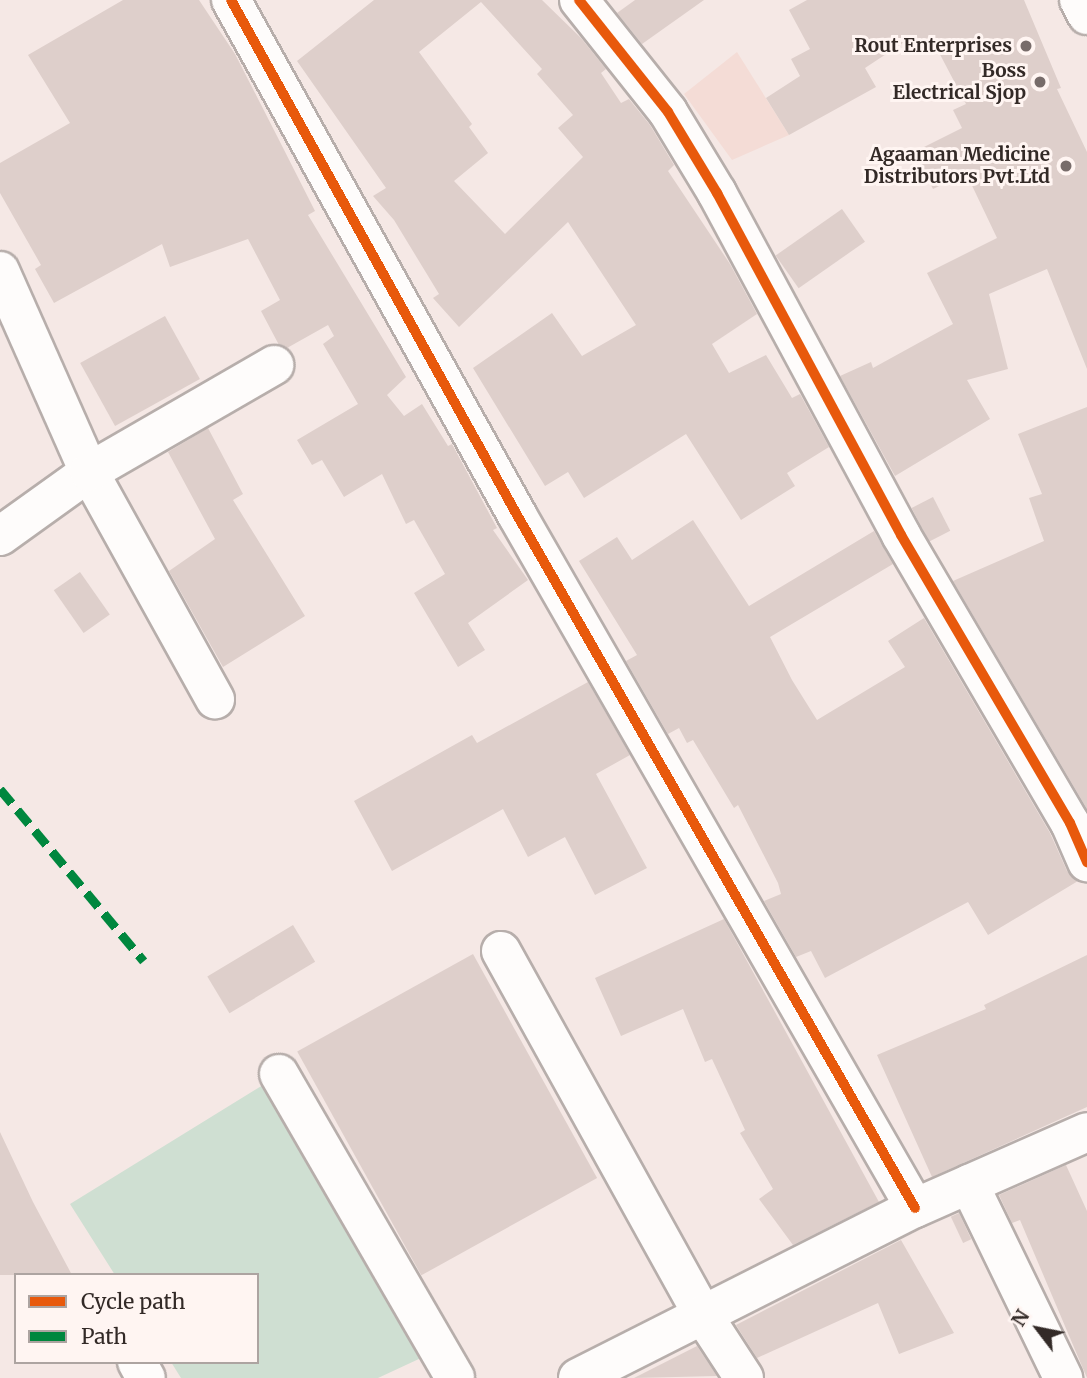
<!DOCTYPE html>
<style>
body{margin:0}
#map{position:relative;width:1087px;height:1378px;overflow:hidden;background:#f5e8e5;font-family:Merriweather,serif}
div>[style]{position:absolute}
.built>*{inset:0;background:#f4dcd6}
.green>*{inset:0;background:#cfdfd2}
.building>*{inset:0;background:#decfcb;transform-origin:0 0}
.roads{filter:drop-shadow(2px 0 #b7aeab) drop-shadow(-2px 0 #b7aeab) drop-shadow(0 2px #b7aeab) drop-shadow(0 -2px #b7aeab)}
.minor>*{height:38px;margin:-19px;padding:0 19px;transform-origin:19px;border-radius:19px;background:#fefcfb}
.quiet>*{height:9px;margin-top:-4.5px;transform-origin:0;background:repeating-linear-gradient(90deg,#00873e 0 18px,transparent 0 27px)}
.cycleway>*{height:10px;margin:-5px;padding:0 5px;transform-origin:5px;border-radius:5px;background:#e8590c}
.dots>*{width:19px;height:19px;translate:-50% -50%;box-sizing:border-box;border:4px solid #fff5f2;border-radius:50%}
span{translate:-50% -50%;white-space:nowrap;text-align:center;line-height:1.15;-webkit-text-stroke:6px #fff5f2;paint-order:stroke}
.poi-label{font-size:19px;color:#332a27;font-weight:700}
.right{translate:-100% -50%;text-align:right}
.legend{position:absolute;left:14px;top:1273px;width:245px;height:91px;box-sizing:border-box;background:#fff5f2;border:2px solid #ada4a1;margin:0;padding:9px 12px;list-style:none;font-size:21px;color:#332a27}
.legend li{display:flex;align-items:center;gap:14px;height:35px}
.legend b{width:35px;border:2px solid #ada4a1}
.north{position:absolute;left:1003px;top:1294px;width:70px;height:70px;-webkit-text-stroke:5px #fff5f2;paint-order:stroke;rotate:302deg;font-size:19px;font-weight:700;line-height:28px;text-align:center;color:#332a27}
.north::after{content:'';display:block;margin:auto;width:24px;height:32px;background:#332a27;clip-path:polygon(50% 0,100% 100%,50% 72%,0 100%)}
</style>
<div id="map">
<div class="built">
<div style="clip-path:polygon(737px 52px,789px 135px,732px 160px,684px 94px)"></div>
</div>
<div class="green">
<div style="clip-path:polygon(263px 1085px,421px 1358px,378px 1378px,181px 1378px,171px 1362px,257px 1362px,257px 1275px,115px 1275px,70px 1204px)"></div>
</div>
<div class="building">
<div style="clip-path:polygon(123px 0,199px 0,235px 54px,277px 136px,315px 211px,308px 215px,406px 377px,387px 395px,404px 416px,422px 404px,448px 446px,452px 444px,497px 528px,493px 530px,528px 580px,468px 623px,485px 650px,458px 667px,414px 593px,445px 574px,414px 520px,406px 524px,382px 474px,344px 497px,322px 460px,312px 465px,297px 440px,358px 404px,323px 344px,334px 336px,328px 325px,287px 348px,279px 345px,261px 311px,280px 300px,248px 239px,170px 267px,162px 244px,54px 303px,35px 269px,41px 265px,0 193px,0 163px,70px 123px,28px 55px)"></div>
<div style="clip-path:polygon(evenodd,374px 0,542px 0,581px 38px,606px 69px,601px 73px,621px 103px,629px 99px,650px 125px,674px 165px,668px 171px,730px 264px,757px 314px,712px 344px,729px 373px,766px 355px,792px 398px,800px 394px,829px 447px,787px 473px,795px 486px,741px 520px,686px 434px,584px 498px,568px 472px,545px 486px,473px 368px,552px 313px,582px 356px,636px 325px,568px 222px,459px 327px,433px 298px,439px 294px,394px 220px,373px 196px,386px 188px,297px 61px,374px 0,481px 2px,542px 69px,537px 74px,573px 115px,558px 128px,583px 157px,505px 234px,454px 181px,488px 153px,469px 127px,472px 124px,419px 52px,481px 2px)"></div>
<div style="clip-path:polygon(635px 0,704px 0,642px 44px,617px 13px)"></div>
<div style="clip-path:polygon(807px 0,1024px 0,1061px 88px,1057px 89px,1087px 152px,1087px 369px,1047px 269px,989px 294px,1008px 369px,967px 380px,990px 419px,895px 476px,840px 376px,871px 362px,873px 368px,953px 324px,927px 273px,997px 238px,966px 173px,933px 189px,914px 152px,962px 128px,953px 110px,966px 104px,934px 43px,922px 49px,915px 35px,865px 68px,876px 87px,789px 135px,766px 98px,800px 76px,791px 59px,810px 49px,789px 10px)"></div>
<div style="left:842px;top:209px;width:40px;height:81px;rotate:55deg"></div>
<div style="left:165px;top:316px;width:72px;height:97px;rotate:61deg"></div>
<div style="clip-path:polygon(1087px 407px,1087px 809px,953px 581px,1044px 541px,1029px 498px,1042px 494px,1018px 434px)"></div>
<div style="clip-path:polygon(208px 428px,243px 494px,233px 500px,305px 616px,223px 667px,169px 571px,215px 539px,168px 452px)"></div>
<div style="left:933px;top:497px;width:38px;height:24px;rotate:63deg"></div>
<div style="clip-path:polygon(693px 520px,749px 606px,874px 531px,893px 564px,770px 637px,792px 680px,817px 720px,905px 667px,888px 641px,924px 618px,1050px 833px,1067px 871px,1078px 881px,988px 935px,968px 902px,825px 978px,811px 951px,796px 957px,764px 901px,781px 894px,778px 883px,738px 805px,734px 808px,693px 740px,687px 743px,679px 728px,668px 734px,626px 661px,637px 655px,579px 561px,617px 537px,632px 560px)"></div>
<div style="left:80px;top:572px;width:52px;height:32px;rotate:55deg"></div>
<div style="clip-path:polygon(588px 682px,630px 755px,596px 774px,647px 868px,595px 895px,565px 837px,528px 857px,503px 809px,392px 871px,354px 801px,472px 735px,477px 743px)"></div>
<div style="clip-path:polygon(724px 919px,879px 1202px,793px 1245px,759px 1199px,773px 1189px,740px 1133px,745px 1130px,712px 1059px,705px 1062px,683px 1009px,621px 1036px,595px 978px)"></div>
<div style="left:293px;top:925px;width:43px;height:100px;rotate:59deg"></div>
<div style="left:473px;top:954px;width:256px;height:201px;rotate:61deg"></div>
<div style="clip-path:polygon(1087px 955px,1087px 1107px,932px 1177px,877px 1055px,986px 1009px,984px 1005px)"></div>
<div style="clip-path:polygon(0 1132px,33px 1202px,72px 1275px,0 1275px)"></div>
<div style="clip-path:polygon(1066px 1165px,1087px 1211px,1087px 1378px,1020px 1220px,1012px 1223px,999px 1195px)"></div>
<div style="left:959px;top:1213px;width:29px;height:9px;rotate:65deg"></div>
<div style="clip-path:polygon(901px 1240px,954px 1333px,899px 1354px,878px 1303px,757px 1358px,736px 1325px)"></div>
<div style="clip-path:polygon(697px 1346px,717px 1376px,634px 1378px)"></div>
</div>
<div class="roads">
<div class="minor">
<div style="left:231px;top:0;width:589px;rotate:60.95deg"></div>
<div style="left:517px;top:515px;width:799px;rotate:60.13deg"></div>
<div style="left:579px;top:0;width:143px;rotate:51.5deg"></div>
<div style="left:668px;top:112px;width:95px;rotate:58.8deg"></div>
<div style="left:717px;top:193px;width:388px;rotate:61.7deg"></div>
<div style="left:901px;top:535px;width:334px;rotate:59.6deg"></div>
<div style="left:1070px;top:823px;width:43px;rotate:66.4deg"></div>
<div style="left:1079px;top:0;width:17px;rotate:62deg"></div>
<div style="left:0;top:271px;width:220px;rotate:66.1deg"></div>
<div style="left:89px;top:472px;width:260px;rotate:61deg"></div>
<div style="left:0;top:536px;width:110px;rotate:-35.7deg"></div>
<div style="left:89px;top:472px;width:214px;rotate:-30deg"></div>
<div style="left:501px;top:951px;width:416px;rotate:61deg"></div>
<div style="left:703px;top:1315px;width:75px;rotate:56.9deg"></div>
<div style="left:279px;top:1074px;width:351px;rotate:59.9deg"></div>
<div style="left:969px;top:1184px;width:216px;rotate:64.1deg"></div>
<div style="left:137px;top:1362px;width:18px;rotate:61deg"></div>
<div style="left:578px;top:1378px;width:377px;rotate:-26.8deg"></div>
<div style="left:915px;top:1208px;width:188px;rotate:-23.8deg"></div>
</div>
</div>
<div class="quiet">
<div style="left:0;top:789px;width:224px;rotate:50.1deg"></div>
</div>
<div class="cycleway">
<div style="left:231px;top:0;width:589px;rotate:60.95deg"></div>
<div style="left:517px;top:515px;width:799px;rotate:60.13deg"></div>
<div style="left:579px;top:0;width:143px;rotate:51.5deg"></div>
<div style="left:668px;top:112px;width:95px;rotate:58.8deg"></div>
<div style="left:717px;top:193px;width:388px;rotate:61.7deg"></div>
<div style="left:901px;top:535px;width:334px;rotate:59.6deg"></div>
<div style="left:1070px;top:823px;width:43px;rotate:66.4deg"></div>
</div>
<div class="dots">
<div style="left:1026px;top:46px;background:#776c6a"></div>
<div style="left:1040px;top:82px;background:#776c6a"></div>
<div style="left:1066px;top:166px;background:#776c6a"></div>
</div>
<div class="poi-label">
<span class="right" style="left:1012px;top:46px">Rout Enterprises</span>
<span class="right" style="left:1026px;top:82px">Boss<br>Electrical Sjop</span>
<span class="right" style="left:1050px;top:166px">Agaaman Medicine<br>Distributors Pvt.Ltd</span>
</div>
<ul class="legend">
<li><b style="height:9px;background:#e8590c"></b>Cycle path</li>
<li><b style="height:9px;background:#00873e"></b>Path</li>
</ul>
<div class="north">N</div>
</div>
